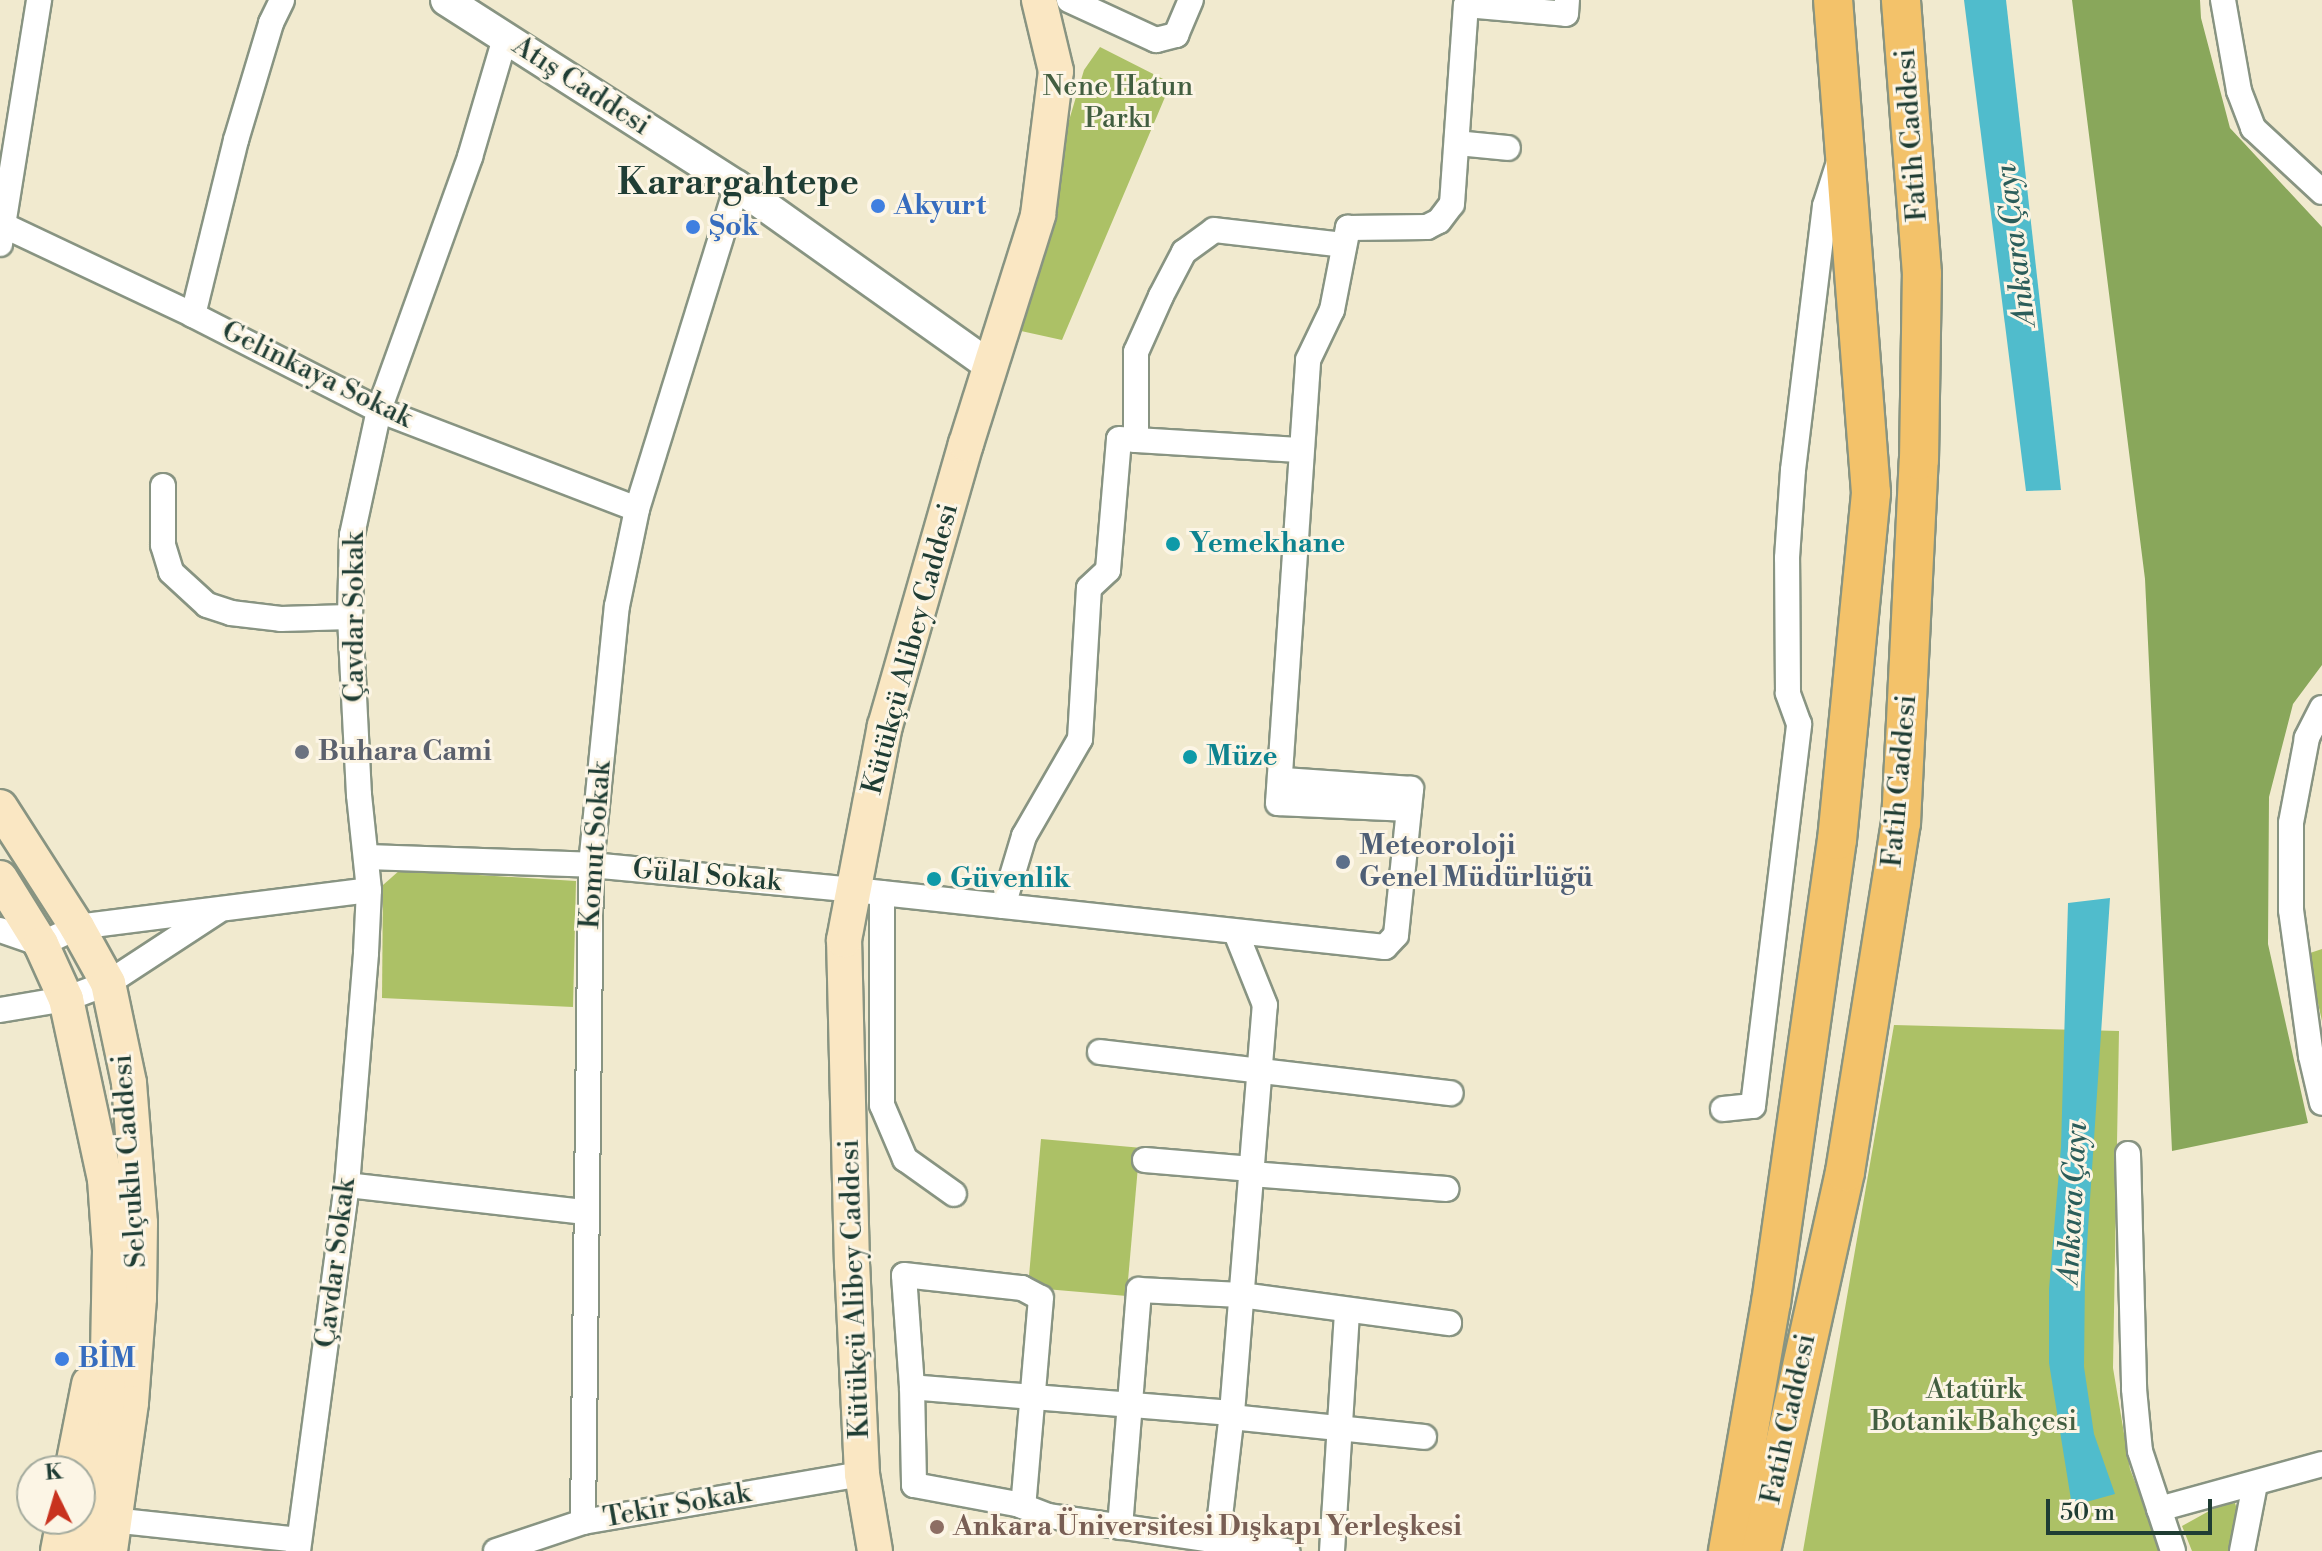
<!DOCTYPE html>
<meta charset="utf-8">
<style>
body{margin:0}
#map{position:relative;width:2322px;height:1551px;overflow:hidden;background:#f1eacf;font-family:"Libre Bodoni",serif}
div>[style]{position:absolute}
.green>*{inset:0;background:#acc166;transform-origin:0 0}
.forest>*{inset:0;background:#89a75b}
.water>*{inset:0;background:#50bccc}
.roads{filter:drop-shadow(2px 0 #889482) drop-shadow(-2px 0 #889482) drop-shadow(0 2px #889482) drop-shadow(0 -2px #889482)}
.minor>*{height:24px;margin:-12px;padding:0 12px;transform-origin:12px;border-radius:12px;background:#fff}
.tertiary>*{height:30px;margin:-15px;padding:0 15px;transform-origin:15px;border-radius:15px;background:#fff}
.secondary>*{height:34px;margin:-17px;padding:0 17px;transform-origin:17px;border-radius:17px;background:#fae7c3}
.primary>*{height:38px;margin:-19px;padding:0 19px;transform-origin:19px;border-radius:19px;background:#f3c26a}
.dots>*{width:22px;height:22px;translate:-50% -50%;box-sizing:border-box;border:4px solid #fcf5e5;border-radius:50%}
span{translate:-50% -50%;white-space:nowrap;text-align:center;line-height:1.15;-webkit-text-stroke:6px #fcf5e5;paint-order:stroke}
.street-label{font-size:28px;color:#1f3d34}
.park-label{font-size:28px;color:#425e40}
.shop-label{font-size:28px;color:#366cbe;font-weight:700}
.left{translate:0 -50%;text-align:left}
.culture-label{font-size:28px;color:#0d838f;font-weight:700}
.worship-label{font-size:28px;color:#5b616d;font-weight:700}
.service-label{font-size:28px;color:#4e5e75;font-weight:700}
.education-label{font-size:28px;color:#785e54;font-weight:700}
.water-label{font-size:30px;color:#2b5d5a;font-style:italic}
.district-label{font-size:36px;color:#1f3d34;font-weight:700}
.north{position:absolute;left:16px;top:1455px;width:80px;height:80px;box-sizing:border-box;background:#fcf5e5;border:2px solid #a4ab9e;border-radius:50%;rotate:355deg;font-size:22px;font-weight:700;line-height:32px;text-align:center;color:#1f3d34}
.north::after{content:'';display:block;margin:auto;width:28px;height:36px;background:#c8321e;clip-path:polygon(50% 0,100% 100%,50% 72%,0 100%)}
.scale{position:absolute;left:2046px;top:1499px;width:166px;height:36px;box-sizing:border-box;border:4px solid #1f3d34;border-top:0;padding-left:10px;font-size:24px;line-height:28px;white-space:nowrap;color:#1f3d34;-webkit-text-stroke:6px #fcf5e5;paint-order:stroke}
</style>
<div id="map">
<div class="green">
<div style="clip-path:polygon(1100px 47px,1171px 83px,1062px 340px,1021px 331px,1044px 245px,1062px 144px,1084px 70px)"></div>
<div style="clip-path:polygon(400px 870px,576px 881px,573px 1007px,382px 998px,383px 885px)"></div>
<div style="clip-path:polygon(2322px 949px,2322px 1021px,2307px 954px)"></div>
<div style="clip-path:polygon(1894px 1025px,2119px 1031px,2113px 1368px,2130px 1469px,2162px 1551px,1803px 1551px)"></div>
<div style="left:1041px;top:1139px;width:99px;height:149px;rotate:5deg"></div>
<div style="clip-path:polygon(2235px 1503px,2241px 1522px,2233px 1551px,2192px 1551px,2182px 1526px,2220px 1505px)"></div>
</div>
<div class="forest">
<div style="clip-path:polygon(2072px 0,2200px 0,2201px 18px,2230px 128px,2322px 227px,2322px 665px,2293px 704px,2269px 797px,2268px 944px,2308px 1123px,2172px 1151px,2145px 579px)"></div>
</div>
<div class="water">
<div style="clip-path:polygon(1964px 0,2006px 0,2061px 490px,2026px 491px)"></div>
<div style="clip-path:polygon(2110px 898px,2085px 1275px,2084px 1367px,2094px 1434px,2115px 1494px,2072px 1506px,2049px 1363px,2049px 1289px,2061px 1147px,2068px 903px)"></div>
</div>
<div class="roads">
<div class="minor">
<div style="left:1069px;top:0;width:96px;rotate:24.7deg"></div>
<div style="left:1156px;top:40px;width:21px;rotate:-14deg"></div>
<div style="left:1176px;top:35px;width:38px;rotate:-67deg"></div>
<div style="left:2223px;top:0;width:92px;rotate:80deg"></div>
<div style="left:2239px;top:91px;width:40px;rotate:69deg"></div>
<div style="left:2253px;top:128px;width:94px;rotate:42.8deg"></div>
<div style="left:1457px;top:143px;width:51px;rotate:5.6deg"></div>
<div style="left:5px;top:226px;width:208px;rotate:25.3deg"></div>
<div style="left:193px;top:315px;width:209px;rotate:27.1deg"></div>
<div style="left:379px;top:410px;width:276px;rotate:21deg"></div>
<div style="left:0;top:244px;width:247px;rotate:-80.9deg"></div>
<div style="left:193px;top:315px;width:180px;rotate:-76.2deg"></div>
<div style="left:236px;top:140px;width:122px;rotate:-73.3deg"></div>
<div style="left:271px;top:23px;width:25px;rotate:-64deg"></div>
<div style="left:1136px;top:440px;width:163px;rotate:3.5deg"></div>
<div style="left:163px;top:486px;width:59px;rotate:90deg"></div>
<div style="left:163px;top:545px;width:28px;rotate:73deg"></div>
<div style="left:171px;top:572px;width:49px;rotate:42.5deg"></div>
<div style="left:207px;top:605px;width:25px;rotate:18deg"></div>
<div style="left:231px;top:613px;width:50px;rotate:6.8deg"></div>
<div style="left:281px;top:619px;width:69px;rotate:-1.7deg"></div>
<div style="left:2322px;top:708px;width:34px;rotate:117deg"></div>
<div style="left:2307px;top:738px;width:86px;rotate:100.7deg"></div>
<div style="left:2291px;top:823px;width:87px;rotate:90deg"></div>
<div style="left:2291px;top:910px;width:147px;rotate:82.2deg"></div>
<div style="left:2311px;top:1056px;width:48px;rotate:76.8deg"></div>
<div style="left:1409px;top:809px;width:131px;rotate:-177.4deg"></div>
<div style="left:1278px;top:803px;width:444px;rotate:-86.1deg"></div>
<div style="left:1308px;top:360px;width:55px;rotate:-64.4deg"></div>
<div style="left:1332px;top:310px;width:84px;rotate:-79deg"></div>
<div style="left:1348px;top:228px;width:79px;rotate:-0.7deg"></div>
<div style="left:1427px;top:227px;width:13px;rotate:-27deg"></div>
<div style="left:1439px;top:221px;width:21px;rotate:-53deg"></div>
<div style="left:1452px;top:204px;width:199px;rotate:-86deg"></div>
<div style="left:1466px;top:5px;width:100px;rotate:5.1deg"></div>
<div style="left:1566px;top:14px;width:14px;rotate:-86deg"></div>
<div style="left:367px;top:857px;width:224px;rotate:2deg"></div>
<div style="left:591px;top:865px;width:264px;rotate:5.4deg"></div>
<div style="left:854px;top:890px;width:534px;rotate:6.13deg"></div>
<div style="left:1385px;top:947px;width:16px;rotate:-47deg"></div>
<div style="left:1396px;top:935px;width:147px;rotate:-84.1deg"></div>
<div style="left:1411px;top:789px;width:130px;rotate:-176deg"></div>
<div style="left:882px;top:893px;width:212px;rotate:90deg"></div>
<div style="left:882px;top:1105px;width:59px;rotate:66.9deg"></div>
<div style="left:905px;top:1159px;width:60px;rotate:35.5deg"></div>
<div style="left:1003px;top:906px;width:73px;rotate:-73.3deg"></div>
<div style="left:1024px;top:836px;width:112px;rotate:-60deg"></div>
<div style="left:1080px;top:739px;width:151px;rotate:-86.6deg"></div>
<div style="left:1089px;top:588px;width:26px;rotate:-43deg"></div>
<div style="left:1108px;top:570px;width:131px;rotate:-85.2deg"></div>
<div style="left:1119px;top:439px;width:17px;rotate:3deg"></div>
<div style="left:1136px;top:440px;width:88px;rotate:-90deg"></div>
<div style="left:1136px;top:352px;width:61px;rotate:-65.9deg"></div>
<div style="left:1161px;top:296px;width:50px;rotate:-62.4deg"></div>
<div style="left:1184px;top:252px;width:37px;rotate:-36deg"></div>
<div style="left:1214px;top:230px;width:131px;rotate:6.6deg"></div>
<div style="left:0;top:930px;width:43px;rotate:18.9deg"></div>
<div style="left:41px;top:944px;width:40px;rotate:-25deg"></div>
<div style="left:77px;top:927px;width:294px;rotate:-7.2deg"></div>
<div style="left:0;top:1010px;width:67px;rotate:-9.5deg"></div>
<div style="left:66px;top:999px;width:45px;rotate:-20.9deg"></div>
<div style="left:108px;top:983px;width:131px;rotate:-33.2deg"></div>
<div style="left:1100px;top:1052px;width:353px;rotate:6.7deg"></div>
<div style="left:1723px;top:1109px;width:30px;rotate:-6deg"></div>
<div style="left:1753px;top:1106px;width:385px;rotate:-83.1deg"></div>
<div style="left:1799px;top:724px;width:33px;rotate:-110deg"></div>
<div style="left:1788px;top:693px;width:135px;rotate:-90.4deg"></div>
<div style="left:1787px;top:558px;width:88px;rotate:-86.1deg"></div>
<div style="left:1793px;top:470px;width:266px;rotate:-83.1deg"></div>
<div style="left:1825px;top:206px;width:43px;rotate:-72.4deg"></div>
<div style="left:2128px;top:1154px;width:235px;rotate:88.5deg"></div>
<div style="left:2134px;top:1389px;width:62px;rotate:84.5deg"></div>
<div style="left:2140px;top:1451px;width:105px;rotate:71.7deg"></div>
<div style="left:1145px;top:1160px;width:107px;rotate:4.8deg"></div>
<div style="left:1251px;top:1174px;width:196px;rotate:4.4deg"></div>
<div style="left:347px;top:1185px;width:239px;rotate:6.5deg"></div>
<div style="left:912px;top:1387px;width:112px;rotate:-94.1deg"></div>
<div style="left:904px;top:1275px;width:119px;rotate:6.3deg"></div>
<div style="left:1022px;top:1288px;width:21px;rotate:28deg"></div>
<div style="left:1041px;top:1298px;width:209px;rotate:94.9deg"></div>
<div style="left:1232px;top:1413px;width:321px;rotate:-175.4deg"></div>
<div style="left:912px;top:1387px;width:98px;rotate:88.8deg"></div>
<div style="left:914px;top:1485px;width:105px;rotate:10.5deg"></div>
<div style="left:1017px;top:1504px;width:34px;rotate:21deg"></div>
<div style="left:1049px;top:1516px;width:241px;rotate:8.4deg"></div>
<div style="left:1231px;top:1417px;width:194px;rotate:5.9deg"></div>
<div style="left:2159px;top:1509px;width:169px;rotate:-15.4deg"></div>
<div style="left:131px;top:1522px;width:169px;rotate:6.1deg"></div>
<div style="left:583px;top:1522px;width:657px;rotate:-89.3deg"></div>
<div style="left:591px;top:865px;width:260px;rotate:-84.3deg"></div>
<div style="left:617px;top:606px;width:99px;rotate:-78.3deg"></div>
<div style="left:637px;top:509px;width:338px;rotate:-72.8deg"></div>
<div style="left:1120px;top:1527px;width:238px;rotate:-85.4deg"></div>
<div style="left:1139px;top:1290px;width:102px;rotate:2.8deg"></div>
<div style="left:1241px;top:1295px;width:210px;rotate:7.7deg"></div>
<div style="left:298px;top:1551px;width:369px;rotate:-82.4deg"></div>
<div style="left:347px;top:1185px;width:233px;rotate:-85.3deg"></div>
<div style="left:366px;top:953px;width:63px;rotate:-87.3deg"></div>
<div style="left:369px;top:890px;width:96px;rotate:-96deg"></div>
<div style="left:359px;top:795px;width:178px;rotate:-92.9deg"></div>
<div style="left:350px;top:617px;width:82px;rotate:-88.6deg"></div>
<div style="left:352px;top:535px;width:128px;rotate:-77.8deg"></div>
<div style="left:379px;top:410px;width:269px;rotate:-70.2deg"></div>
<div style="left:470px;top:157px;width:124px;rotate:-73.6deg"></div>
<div style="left:496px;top:1551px;width:92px;rotate:-18.4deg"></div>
<div style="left:583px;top:1522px;width:283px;rotate:-9.8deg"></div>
<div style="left:1216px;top:1551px;width:139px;rotate:-83.4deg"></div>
<div style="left:1232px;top:1413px;width:409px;rotate:-85.4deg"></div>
<div style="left:1265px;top:1005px;width:78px;rotate:-111.9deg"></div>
<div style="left:1332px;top:1551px;width:241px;rotate:-86.4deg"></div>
<div style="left:2242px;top:1551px;width:68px;rotate:-79deg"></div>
</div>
<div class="tertiary">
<div style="left:446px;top:0;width:345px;rotate:32.6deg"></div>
<div style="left:737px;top:186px;width:310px;rotate:35.4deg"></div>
</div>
<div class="secondary">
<div style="left:0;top:807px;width:143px;rotate:57.3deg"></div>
<div style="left:77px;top:927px;width:64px;rotate:61deg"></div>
<div style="left:108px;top:983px;width:102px;rotate:78.1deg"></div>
<div style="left:129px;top:1083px;width:140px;rotate:85.5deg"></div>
<div style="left:140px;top:1223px;width:75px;rotate:90.8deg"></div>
<div style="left:139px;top:1298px;width:105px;rotate:94.4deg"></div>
<div style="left:131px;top:1403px;width:149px;rotate:98.1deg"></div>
<div style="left:0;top:878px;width:78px;rotate:58.2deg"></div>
<div style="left:41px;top:944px;width:60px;rotate:65.6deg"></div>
<div style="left:66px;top:999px;width:184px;rotate:77.8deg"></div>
<div style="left:105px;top:1179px;width:71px;rotate:86deg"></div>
<div style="left:110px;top:1250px;width:157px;rotate:91.1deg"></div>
<div style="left:107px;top:1407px;width:146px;rotate:98.7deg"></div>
<div style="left:72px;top:1471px;width:89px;rotate:-78.9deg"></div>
<div style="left:58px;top:1551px;width:33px;rotate:-79deg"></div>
<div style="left:875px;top:1551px;width:78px;rotate:-99.6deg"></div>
<div style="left:862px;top:1474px;width:209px;rotate:-92.7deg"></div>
<div style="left:852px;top:1265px;width:325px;rotate:-91.4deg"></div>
<div style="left:844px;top:940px;width:218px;rotate:-79.2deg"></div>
<div style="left:885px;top:726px;width:293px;rotate:-74deg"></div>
<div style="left:966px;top:444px;width:240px;rotate:-72.5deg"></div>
<div style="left:1038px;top:215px;width:145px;rotate:-82.9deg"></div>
<div style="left:1056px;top:71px;width:73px;rotate:-103.5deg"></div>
</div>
<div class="primary">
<div style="left:1728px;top:1551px;width:252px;rotate:-80.2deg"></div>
<div style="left:1771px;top:1303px;width:468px;rotate:-81.9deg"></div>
<div style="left:1837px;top:840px;width:349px;rotate:-84.4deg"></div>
<div style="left:1871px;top:493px;width:494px;rotate:-94.4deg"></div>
<div style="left:1761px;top:1551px;width:388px;rotate:-77.5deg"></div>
<div style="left:1845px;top:1172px;width:353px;rotate:-80.9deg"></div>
<div style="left:1901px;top:823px;width:363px;rotate:-87.2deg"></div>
<div style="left:1919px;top:460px;width:186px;rotate:-89.1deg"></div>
<div style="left:1922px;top:274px;width:275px;rotate:-94.4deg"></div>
</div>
</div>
<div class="dots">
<div style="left:878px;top:206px;background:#3f7fe0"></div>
<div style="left:693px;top:227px;background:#3f7fe0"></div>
<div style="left:1173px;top:544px;background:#0f9aa8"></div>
<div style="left:302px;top:752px;background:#6b7280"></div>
<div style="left:1190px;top:757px;background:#0f9aa8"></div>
<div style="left:1343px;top:862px;background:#5c6f8a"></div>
<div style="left:934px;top:879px;background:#0f9aa8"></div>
<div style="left:62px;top:1359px;background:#3f7fe0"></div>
<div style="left:937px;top:1527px;background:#8d6e63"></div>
</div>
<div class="street-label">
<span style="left:581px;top:86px;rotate:33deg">Atış Caddesi</span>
<span style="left:1912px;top:135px;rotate:-94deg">Fatih Caddesi</span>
<span style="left:317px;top:375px;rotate:26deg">Gelinkaya Sokak</span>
<span style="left:355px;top:617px;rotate:-90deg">Çavdar Sokak</span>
<span style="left:911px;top:649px;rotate:-75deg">Kütükçü Alibey Caddesi</span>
<span style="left:1900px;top:781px;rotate:-85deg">Fatih Caddesi</span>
<span style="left:596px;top:845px;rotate:-86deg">Komut Sokak</span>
<span style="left:707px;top:876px;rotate:5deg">Gülal Sokak</span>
<span style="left:130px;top:1161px;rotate:-94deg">Selçuklu Caddesi</span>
<span style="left:336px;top:1263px;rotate:-83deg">Çavdar Sokak</span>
<span style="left:855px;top:1289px;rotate:-92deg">Kütükçü Alibey Caddesi</span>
<span style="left:1789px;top:1419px;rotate:-78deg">Fatih Caddesi</span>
<span style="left:677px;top:1506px;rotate:-10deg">Tekir Sokak</span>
</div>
<div class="park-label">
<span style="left:1118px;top:103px">Nene Hatun<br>Parkı</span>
<span style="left:1974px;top:1406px">Atatürk<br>Botanik Bahçesi</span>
</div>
<div class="shop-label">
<span class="left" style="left:894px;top:206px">Akyurt</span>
<span class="left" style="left:709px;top:227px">Şok</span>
<span class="left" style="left:78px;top:1359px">BİM</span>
</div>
<div class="culture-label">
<span class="left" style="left:1189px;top:544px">Yemekhane</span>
<span class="left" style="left:1206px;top:757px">Müze</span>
<span class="left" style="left:950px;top:879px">Güvenlik</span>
</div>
<div class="worship-label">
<span class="left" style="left:318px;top:752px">Buhara Cami</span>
</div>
<div class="service-label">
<span class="left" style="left:1359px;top:862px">Meteoroloji<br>Genel Müdürlüğü</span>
</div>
<div class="education-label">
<span class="left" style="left:953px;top:1527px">Ankara Üniversitesi Dışkapı Yerleşkesi</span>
</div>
<div class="water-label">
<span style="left:2016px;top:245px;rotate:-97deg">Ankara Çayı</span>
<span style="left:2073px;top:1203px;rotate:-87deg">Ankara Çayı</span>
</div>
<div class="district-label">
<span style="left:738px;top:184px">Karargahtepe</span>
</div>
<div class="north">K</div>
<div class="scale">50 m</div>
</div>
